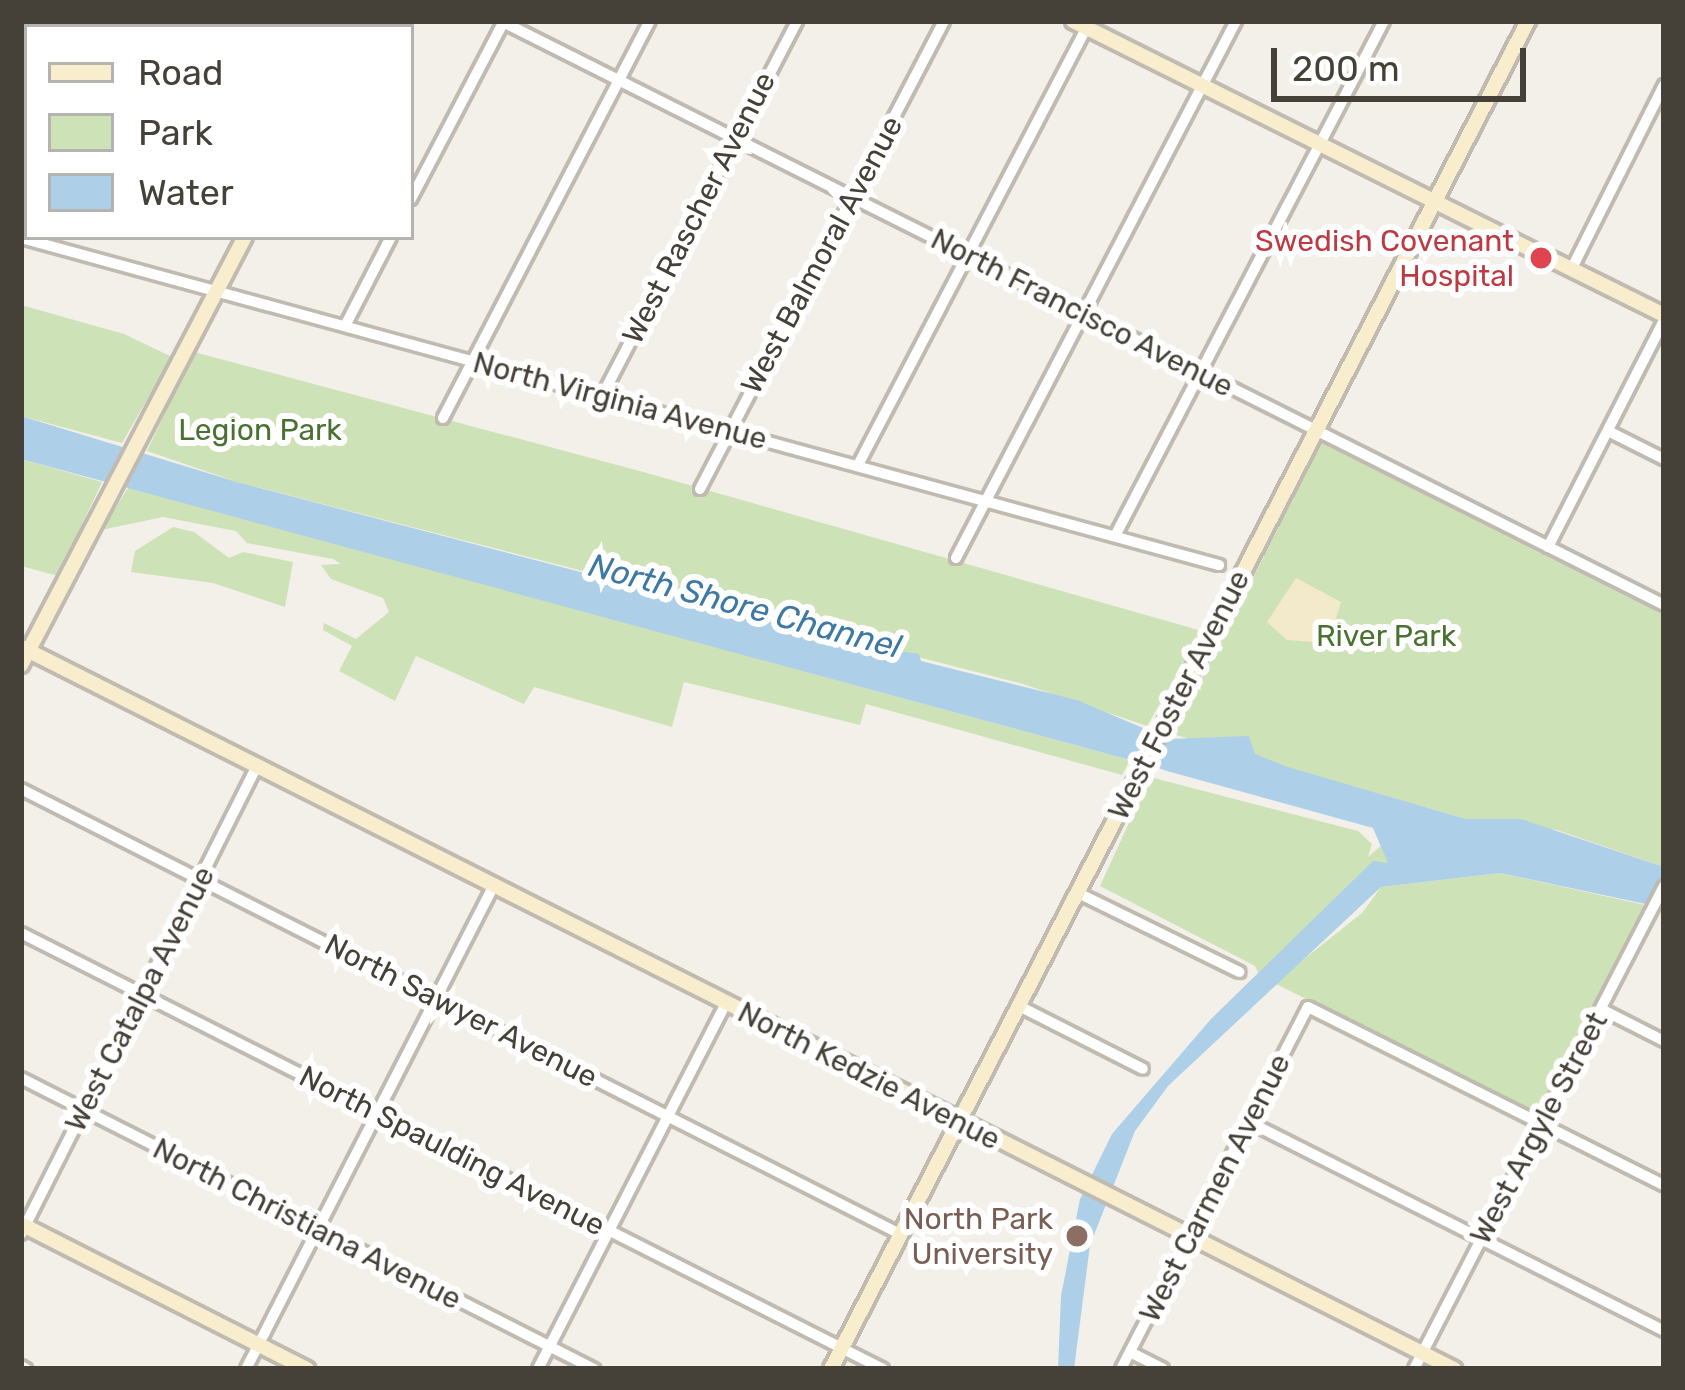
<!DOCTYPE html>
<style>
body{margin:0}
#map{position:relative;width:1685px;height:1390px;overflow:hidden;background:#f3f0e9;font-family:Rubik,sans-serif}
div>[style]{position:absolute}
.green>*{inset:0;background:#cee2b7}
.sand>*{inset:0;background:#f2eaca}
.water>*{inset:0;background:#adcfe8}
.roads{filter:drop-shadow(3px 0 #c0bab0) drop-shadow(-3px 0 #c0bab0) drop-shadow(0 3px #c0bab0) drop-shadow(0 -3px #c0bab0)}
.street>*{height:10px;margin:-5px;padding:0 5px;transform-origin:5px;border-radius:5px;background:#fff}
.secondary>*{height:14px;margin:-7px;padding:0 7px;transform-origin:7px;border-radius:7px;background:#f8eece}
.dots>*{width:33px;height:33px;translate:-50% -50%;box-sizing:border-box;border:6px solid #fff;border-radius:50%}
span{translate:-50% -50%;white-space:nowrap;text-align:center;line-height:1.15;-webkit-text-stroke:12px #fff;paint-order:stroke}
.street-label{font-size:30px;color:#464138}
.health-label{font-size:30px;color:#be3a42}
.right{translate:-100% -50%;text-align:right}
.park-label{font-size:30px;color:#497132}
.education-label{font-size:30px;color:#785e54}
.water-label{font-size:33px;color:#3e78a5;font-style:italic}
.frame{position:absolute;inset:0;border:24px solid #464138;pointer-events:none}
.legend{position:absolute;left:24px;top:24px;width:390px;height:216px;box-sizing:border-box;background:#fff;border:3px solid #b5b3af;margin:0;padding:15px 21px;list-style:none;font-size:36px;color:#464138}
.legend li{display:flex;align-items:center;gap:24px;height:60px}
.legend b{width:60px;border:3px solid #b5b3af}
.scale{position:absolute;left:1271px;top:48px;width:255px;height:54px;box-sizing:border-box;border:6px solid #464138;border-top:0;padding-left:15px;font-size:36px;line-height:42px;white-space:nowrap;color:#464138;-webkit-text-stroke:9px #fff;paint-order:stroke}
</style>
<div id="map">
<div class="green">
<div style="clip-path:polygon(21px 305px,124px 334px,172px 357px,122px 443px,21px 416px)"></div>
<div style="clip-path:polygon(194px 352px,647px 473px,1202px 631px,1147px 726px,1023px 684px,237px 482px,147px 451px)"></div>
<div style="clip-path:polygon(1323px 440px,1664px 612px,1664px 867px,1557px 830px,1466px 819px,1173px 734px)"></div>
<div style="clip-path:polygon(21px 459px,102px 482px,58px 576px,21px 566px)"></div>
<div style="clip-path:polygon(139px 486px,194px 505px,1130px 760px,1122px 775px,866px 704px,860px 725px,684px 682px,672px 727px,534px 687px,524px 704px,416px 656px,395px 701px,339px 671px,352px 646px,323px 630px,324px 623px,356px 639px,389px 612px,383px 598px,331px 579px,321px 565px,341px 564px,333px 559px,247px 543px,236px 531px,163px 517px,101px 530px,128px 488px)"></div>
<div style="clip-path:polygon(173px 527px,194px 532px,229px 558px,243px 552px,293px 562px,285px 607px,213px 583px,131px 572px,135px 551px)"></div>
<div style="clip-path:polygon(1150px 777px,1358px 831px,1372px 844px,1368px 857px,1384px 843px,1388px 863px,1355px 880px,1259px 975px,1255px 966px,1100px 886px)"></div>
<div style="clip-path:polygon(1500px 873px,1645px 905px,1539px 1115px,1274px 983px,1362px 913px,1381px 887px)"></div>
</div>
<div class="sand">
<div style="clip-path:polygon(1296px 578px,1341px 602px,1332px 630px,1315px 642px,1287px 640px,1267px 622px)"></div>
</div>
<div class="water">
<div style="clip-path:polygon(21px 416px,237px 482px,863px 646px,919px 654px,921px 661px,1077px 700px,1169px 739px,1249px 736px,1255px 754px,1288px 767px,1466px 819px,1521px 819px,1664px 867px,1664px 908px,1500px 873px,1381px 887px,1168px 1086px,1135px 1131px,1090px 1245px,1074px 1369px,1058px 1369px,1061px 1296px,1080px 1199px,1112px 1134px,1211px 1019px,1373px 861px,1388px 863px,1373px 828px,1167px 771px,1155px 767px,1158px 760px,1134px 753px,1130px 760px,21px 459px)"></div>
</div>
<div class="roads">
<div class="street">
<div style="left:212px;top:21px;width:13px;rotate:27deg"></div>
<div style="left:501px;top:21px;width:1301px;rotate:26.66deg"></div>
<div style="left:63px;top:27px;width:7px;rotate:-63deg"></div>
<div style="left:21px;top:69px;width:7px;rotate:27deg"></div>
<div style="left:21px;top:106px;width:13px;rotate:-61deg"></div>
<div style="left:411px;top:199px;width:201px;rotate:-62.4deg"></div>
<div style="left:21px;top:238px;width:1242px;rotate:15.27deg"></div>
<div style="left:1571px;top:270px;width:207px;rotate:-63.3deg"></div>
<div style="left:345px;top:326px;width:100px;rotate:-62.7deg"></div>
<div style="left:602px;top:396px;width:423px;rotate:-62.5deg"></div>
<div style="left:443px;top:418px;width:448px;rotate:-62.5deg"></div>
<div style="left:1608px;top:431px;width:63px;rotate:26.6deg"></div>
<div style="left:858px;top:465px;width:501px;rotate:-62.41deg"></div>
<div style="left:700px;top:489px;width:528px;rotate:-62.46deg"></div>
<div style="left:1115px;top:536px;width:581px;rotate:-62.42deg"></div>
<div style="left:1548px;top:547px;width:255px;rotate:-62.9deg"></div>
<div style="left:956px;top:558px;width:606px;rotate:-62.46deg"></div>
<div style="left:21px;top:789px;width:985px;rotate:26.85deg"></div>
<div style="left:1076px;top:892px;width:182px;rotate:26.1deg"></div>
<div style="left:21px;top:933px;width:966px;rotate:26.83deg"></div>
<div style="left:1017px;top:1005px;width:141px;rotate:26.9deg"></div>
<div style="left:1601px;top:1009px;width:71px;rotate:26.9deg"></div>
<div style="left:21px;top:1078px;width:643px;rotate:26.92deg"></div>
<div style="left:1249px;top:1122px;width:465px;rotate:26.7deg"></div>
<div style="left:21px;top:1234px;width:526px;rotate:-63.24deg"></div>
<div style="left:1130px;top:1352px;width:37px;rotate:27deg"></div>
<div style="left:21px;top:1366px;width:6px;rotate:31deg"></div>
<div style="left:246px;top:1369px;width:544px;rotate:-62.87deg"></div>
<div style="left:538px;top:1369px;width:411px;rotate:-62.8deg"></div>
<div style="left:1121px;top:1369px;width:407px;rotate:-62.7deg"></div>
<div style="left:1308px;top:1007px;width:398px;rotate:26.6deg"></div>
<div style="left:1414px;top:1369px;width:544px;rotate:-62.63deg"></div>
</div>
<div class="secondary">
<div style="left:1073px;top:21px;width:515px;rotate:26.52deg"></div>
<div style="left:355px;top:27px;width:7px;rotate:-63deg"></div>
<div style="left:1543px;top:255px;width:135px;rotate:26.4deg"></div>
<div style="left:21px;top:647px;width:1605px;rotate:26.74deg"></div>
<div style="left:21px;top:665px;width:483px;rotate:-62.4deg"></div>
<div style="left:21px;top:1224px;width:321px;rotate:26.9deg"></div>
<div style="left:831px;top:1369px;width:1518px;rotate:-62.66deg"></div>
</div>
</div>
<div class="dots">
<div style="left:1541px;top:258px;background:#e0444e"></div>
<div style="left:1077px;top:1236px;background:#8d6e63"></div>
</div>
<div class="street-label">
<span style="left:699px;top:208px;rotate:-63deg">West Rascher Avenue</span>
<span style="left:822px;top:255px;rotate:-62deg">West Balmoral Avenue</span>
<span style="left:1082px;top:313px;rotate:27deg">North Francisco Avenue</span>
<span style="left:620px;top:401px;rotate:15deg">North Virginia Avenue</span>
<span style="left:1179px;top:695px;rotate:-63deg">West Foster Avenue</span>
<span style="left:140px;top:999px;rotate:-63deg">West Catalpa Avenue</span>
<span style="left:461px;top:1011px;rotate:27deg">North Sawyer Avenue</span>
<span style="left:869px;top:1076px;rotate:27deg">North Kedzie Avenue</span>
<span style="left:1539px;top:1128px;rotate:-62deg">West Argyle Street</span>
<span style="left:452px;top:1151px;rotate:27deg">North Spaulding Avenue</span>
<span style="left:1215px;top:1188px;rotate:-63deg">West Carmen Avenue</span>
<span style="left:307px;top:1224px;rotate:27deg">North Christiana Avenue</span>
</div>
<div class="health-label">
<span class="right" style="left:1514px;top:258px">Swedish Covenant<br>Hospital</span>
</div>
<div class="park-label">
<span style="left:260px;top:430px">Legion Park</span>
<span style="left:1386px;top:636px">River Park</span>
</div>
<div class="education-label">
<span class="right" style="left:1053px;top:1236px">North Park<br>University</span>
</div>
<div class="water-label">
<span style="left:745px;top:606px;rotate:15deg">North Shore Channel</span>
</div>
<div class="frame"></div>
<ul class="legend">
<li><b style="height:15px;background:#f8eece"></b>Road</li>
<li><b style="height:33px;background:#cee2b7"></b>Park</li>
<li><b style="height:33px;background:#adcfe8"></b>Water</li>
</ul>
<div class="scale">200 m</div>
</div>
